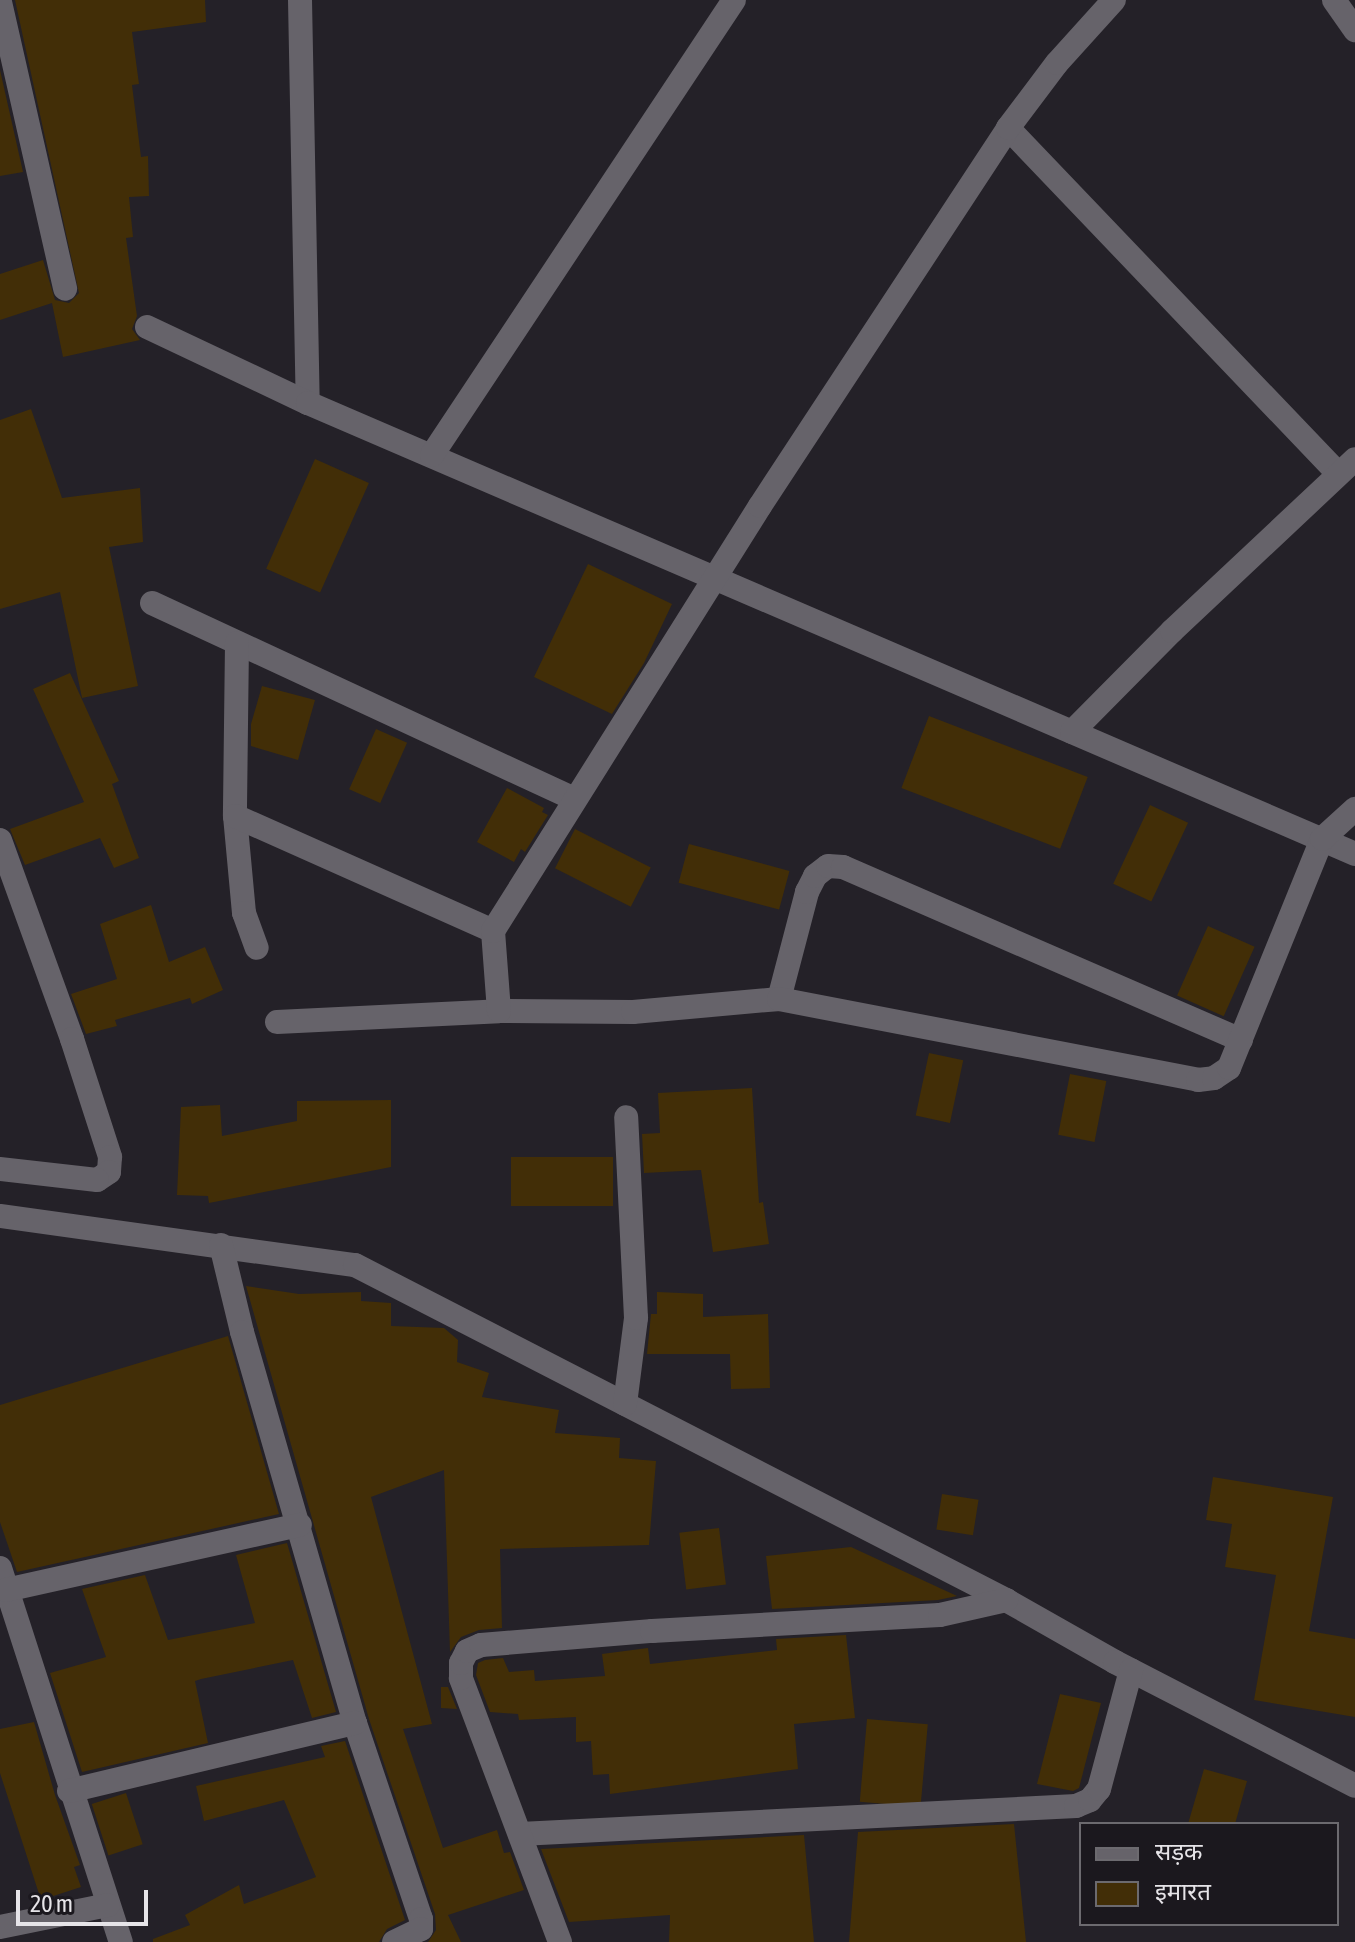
<!DOCTYPE html>
<meta charset="utf-8">
<style>
body{margin:0}
#map{position:relative;width:1355px;height:1942px;overflow:hidden;background:#242128;font-family:"Asap Condensed","Noto Sans Devanagari",sans-serif}
div>[style]{position:absolute}
.building>*{inset:0;background:#422e07;transform-origin:0 0}
.street>*{height:24px;margin:-12px;padding:0 12px;transform-origin:12px;border-radius:12px;background:#66636a}
span{translate:-50% -50%;white-space:nowrap;text-align:center;line-height:1.15;-webkit-text-stroke:6px #1b181e;paint-order:stroke}
.legend{position:absolute;left:1079px;top:1822px;width:260px;height:104px;box-sizing:border-box;background:#1b181e;border:2px solid #6c6a6f;margin:0;padding:10px 14px;list-style:none;font-size:24px;color:#e6e4e8}
.legend li{display:flex;align-items:center;gap:16px;height:40px}
.legend b{width:40px;border:2px solid #6c6a6f}
.scale{position:absolute;left:16px;top:1890px;width:132px;height:36px;box-sizing:border-box;border:4px solid #e6e4e8;border-top:0;padding-left:10px;font-size:24px;line-height:28px;white-space:nowrap;color:#e6e4e8;-webkit-text-stroke:6px #1b181e;paint-order:stroke}
</style>
<div id="map">
<div class="building">
<div style="clip-path:polygon(15px 0,205px 0,206px 22px,132px 32px,139px 84px,132px 85px,141px 157px,148px 156px,149px 196px,129px 197px,133px 237px,126px 238px,137px 316px,132px 329px,140px 340px,63px 357px,52px 303px,0 320px,0 274px,43px 260px,55px 300px,69px 303px,79px 293px)"></div>
<div style="clip-path:polygon(0 70px,23px 172px,0 176px)"></div>
<div style="clip-path:polygon(31px 409px,62px 498px,140px 488px,143px 542px,109px 547px,138px 686px,82px 698px,60px 592px,0 609px,0 420px)"></div>
<div style="left:315px;top:459px;width:59px;height:120px;rotate:24deg"></div>
<div style="clip-path:polygon(588px 564px,672px 604px,644px 663px,612px 714px,534px 677px)"></div>
<div style="clip-path:polygon(70px 673px,119px 781px,112px 784px,139px 858px,114px 868px,100px 838px,25px 865px,10px 829px,84px 802px,33px 689px)"></div>
<div style="clip-path:polygon(262px 686px,315px 700px,298px 760px,251px 746px,251px 724px)"></div>
<div style="left:929px;top:716px;width:170px;height:77px;rotate:21deg"></div>
<div style="left:376px;top:729px;width:34px;height:66px;rotate:24deg"></div>
<div style="clip-path:polygon(507px 788px,544px 808px,542px 812px,548px 815px,525px 852px,521px 849px,514px 862px,477px 842px)"></div>
<div style="left:1150px;top:805px;width:42px;height:87px;rotate:25deg"></div>
<div style="left:575px;top:829px;width:85px;height:44px;rotate:27deg"></div>
<div style="left:689px;top:844px;width:104px;height:40px;rotate:15deg"></div>
<div style="clip-path:polygon(151px 905px,169px 962px,205px 947px,223px 990px,192px 1004px,190px 998px,115px 1020px,117px 1026px,86px 1034px,71px 994px,117px 979px,100px 924px)"></div>
<div style="left:1208px;top:926px;width:51px;height:76px;rotate:24deg"></div>
<div style="left:929px;top:1053px;width:35px;height:64px;rotate:12deg"></div>
<div style="left:1070px;top:1074px;width:37px;height:62px;rotate:11deg"></div>
<div style="clip-path:polygon(752px 1088px,759px 1203px,763px 1202px,769px 1244px,713px 1252px,701px 1170px,644px 1173px,642px 1134px,660px 1133px,658px 1093px)"></div>
<div style="clip-path:polygon(391px 1100px,391px 1167px,209px 1203px,208px 1196px,177px 1195px,181px 1107px,220px 1105px,222px 1136px,297px 1121px,297px 1101px)"></div>
<div style="left:511px;top:1157px;width:102px;height:49px"></div>
<div style="clip-path:polygon(246px 1286px,299px 1294px,361px 1292px,361px 1301px,391px 1303px,391px 1326px,444px 1328px,458px 1340px,457px 1362px,489px 1373px,482px 1397px,559px 1410px,555px 1433px,620px 1438px,619px 1458px,656px 1461px,649px 1545px,500px 1549px,502px 1628px,479px 1630px,461px 1637px,450px 1652px,444px 1470px,371px 1497px,432px 1724px,403px 1729px,443px 1848px,497px 1830px,504px 1853px,510px 1852px,524px 1890px,448px 1915px,461px 1942px,428px 1942px,436px 1930px,435px 1914px,369px 1719px)"></div>
<div style="clip-path:polygon(657px 1292px,703px 1294px,703px 1317px,768px 1314px,770px 1388px,731px 1389px,730px 1354px,647px 1354px,651px 1314px,657px 1314px)"></div>
<div style="clip-path:polygon(228px 1336px,279px 1514px,17px 1572px,0 1522px,0 1405px)"></div>
<div style="clip-path:polygon(1213px 1477px,1333px 1497px,1309px 1631px,1355px 1639px,1355px 1717px,1254px 1700px,1276px 1575px,1225px 1567px,1232px 1524px,1206px 1520px)"></div>
<div style="left:942px;top:1494px;width:37px;height:36px;rotate:9deg"></div>
<div style="left:719px;top:1528px;width:57px;height:40px;rotate:83deg"></div>
<div style="clip-path:polygon(287px 1543px,336px 1712px,312px 1718px,293px 1660px,201px 1679px,195px 1681px,208px 1743px,82px 1772px,50px 1673px,106px 1657px,82px 1589px,145px 1575px,168px 1640px,255px 1623px,236px 1555px)"></div>
<div style="clip-path:polygon(851px 1547px,957px 1596px,938px 1600px,772px 1609px,766px 1556px)"></div>
<div style="clip-path:polygon(846px 1635px,855px 1718px,794px 1724px,798px 1769px,610px 1794px,609px 1774px,593px 1775px,591px 1741px,576px 1742px,576px 1717px,519px 1720px,518px 1714px,490px 1712px,476px 1675px,478px 1663px,485px 1660px,503px 1658px,509px 1672px,534px 1670px,535px 1681px,605px 1676px,602px 1654px,648px 1648px,650px 1664px,777px 1650px,776px 1639px)"></div>
<div style="clip-path:polygon(441px 1687px,448px 1687px,457px 1709px,441px 1708px)"></div>
<div style="clip-path:polygon(1060px 1694px,1101px 1703px,1079px 1788px,1073px 1791px,1037px 1784px)"></div>
<div style="left:867px;top:1719px;width:61px;height:83px;rotate:5deg"></div>
<div style="clip-path:polygon(34px 1722px,55px 1795px,80px 1865px,74px 1867px,81px 1887px,41px 1900px,0 1773px,0 1729px)"></div>
<div style="clip-path:polygon(345px 1741px,405px 1920px,387px 1929px,379px 1942px,153px 1942px,153px 1939px,190px 1925px,185px 1915px,239px 1885px,244px 1904px,316px 1877px,284px 1800px,204px 1821px,196px 1786px,325px 1757px,321px 1746px)"></div>
<div style="clip-path:polygon(1204px 1769px,1247px 1781px,1235px 1824px,1188px 1824px)"></div>
<div style="left:126px;top:1793px;width:54px;height:36px;rotate:72deg"></div>
<div style="clip-path:polygon(1014px 1824px,1026px 1942px,849px 1942px,858px 1832px)"></div>
<div style="clip-path:polygon(804px 1835px,814px 1942px,669px 1942px,670px 1915px,569px 1922px,541px 1849px)"></div>
</div>
<div class="street">
<div style="left:300px;top:0;width:403px;rotate:88.9deg"></div>
<div style="left:1334px;top:0;width:37px;rotate:55deg"></div>
<div style="left:0;top:2px;width:294px;rotate:77.2deg"></div>
<div style="left:1008px;top:128px;width:477px;rotate:46.3deg"></div>
<div style="left:147px;top:327px;width:178px;rotate:25.3deg"></div>
<div style="left:308px;top:403px;width:1140px;rotate:23.3deg"></div>
<div style="left:432px;top:455px;width:546px;rotate:-56.43deg"></div>
<div style="left:152px;top:603px;width:466px;rotate:24.9deg"></div>
<div style="left:237px;top:643px;width:173px;rotate:90.7deg"></div>
<div style="left:235px;top:816px;width:97px;rotate:84.7deg"></div>
<div style="left:244px;top:913px;width:37px;rotate:70deg"></div>
<div style="left:1072px;top:732px;width:142px;rotate:-45.3deg"></div>
<div style="left:1172px;top:631px;width:251px;rotate:-43.2deg"></div>
<div style="left:235px;top:816px;width:282px;rotate:24deg"></div>
<div style="left:0;top:840px;width:212px;rotate:70.1deg"></div>
<div style="left:72px;top:1039px;width:124px;rotate:72.1deg"></div>
<div style="left:110px;top:1157px;width:15px;rotate:94deg"></div>
<div style="left:109px;top:1172px;width:14px;rotate:146deg"></div>
<div style="left:97px;top:1180px;width:98px;rotate:-173.5deg"></div>
<div style="left:779px;top:999px;width:111px;rotate:-75.3deg"></div>
<div style="left:807px;top:892px;width:18px;rotate:-63deg"></div>
<div style="left:815px;top:876px;width:16px;rotate:-38deg"></div>
<div style="left:828px;top:866px;width:15px;rotate:4deg"></div>
<div style="left:843px;top:867px;width:434px;rotate:23.5deg"></div>
<div style="left:499px;top:1011px;width:134px;rotate:0.4deg"></div>
<div style="left:633px;top:1012px;width:147px;rotate:-5.1deg"></div>
<div style="left:779px;top:999px;width:427px;rotate:10.9deg"></div>
<div style="left:1198px;top:1080px;width:16px;rotate:-7deg"></div>
<div style="left:1214px;top:1078px;width:18px;rotate:-34deg"></div>
<div style="left:1229px;top:1068px;width:247px;rotate:-67.9deg"></div>
<div style="left:1322px;top:839px;width:45px;rotate:-42.3deg"></div>
<div style="left:277px;top:1022px;width:222px;rotate:-2.8deg"></div>
<div style="left:499px;top:1011px;width:80px;rotate:-94.3deg"></div>
<div style="left:493px;top:931px;width:502px;rotate:-57.86deg"></div>
<div style="left:760px;top:506px;width:452px;rotate:-56.7deg"></div>
<div style="left:1008px;top:128px;width:81px;rotate:-53deg"></div>
<div style="left:1057px;top:63px;width:85px;rotate:-47.9deg"></div>
<div style="left:0;top:1216px;width:358px;rotate:7.9deg"></div>
<div style="left:355px;top:1265px;width:732px;rotate:27.23deg"></div>
<div style="left:1006px;top:1600px;width:125px;rotate:29.6deg"></div>
<div style="left:1115px;top:1662px;width:270px;rotate:27.3deg"></div>
<div style="left:221px;top:1245px;width:89px;rotate:76.4deg"></div>
<div style="left:242px;top:1332px;width:407px;rotate:73.9deg"></div>
<div style="left:355px;top:1723px;width:207px;rotate:71.4deg"></div>
<div style="left:421px;top:1919px;width:10px;rotate:90deg"></div>
<div style="left:421px;top:1929px;width:30px;rotate:154deg"></div>
<div style="left:625px;top:1404px;width:87px;rotate:-82.7deg"></div>
<div style="left:636px;top:1318px;width:201px;rotate:-92.8deg"></div>
<div style="left:0;top:1568px;width:393px;rotate:72.1deg"></div>
<div style="left:6px;top:1590px;width:301px;rotate:-12.5deg"></div>
<div style="left:69px;top:1791px;width:294px;rotate:-13.4deg"></div>
<div style="left:520px;top:1834px;width:557px;rotate:-2.88deg"></div>
<div style="left:1076px;top:1806px;width:15px;rotate:-23deg"></div>
<div style="left:1090px;top:1800px;width:14px;rotate:-51deg"></div>
<div style="left:1099px;top:1789px;width:123px;rotate:-74.9deg"></div>
<div style="left:0;top:1927px;width:110px;rotate:-11.5deg"></div>
<div style="left:560px;top:1942px;width:282px;rotate:-110.6deg"></div>
<div style="left:461px;top:1678px;width:15px;rotate:-90deg"></div>
<div style="left:461px;top:1663px;width:13px;rotate:-63deg"></div>
<div style="left:467px;top:1651px;width:15px;rotate:-23deg"></div>
<div style="left:481px;top:1645px;width:172px;rotate:-4.7deg"></div>
<div style="left:652px;top:1631px;width:288px;rotate:-3.2deg"></div>
<div style="left:940px;top:1615px;width:68px;rotate:-12.8deg"></div>
</div>
<ul class="legend">
<li><b style="height:10px;background:#66636a"></b>सड़क</li>
<li><b style="height:22px;background:#422e07"></b>इमारत</li>
</ul>
<div class="scale">20 m</div>
</div>
